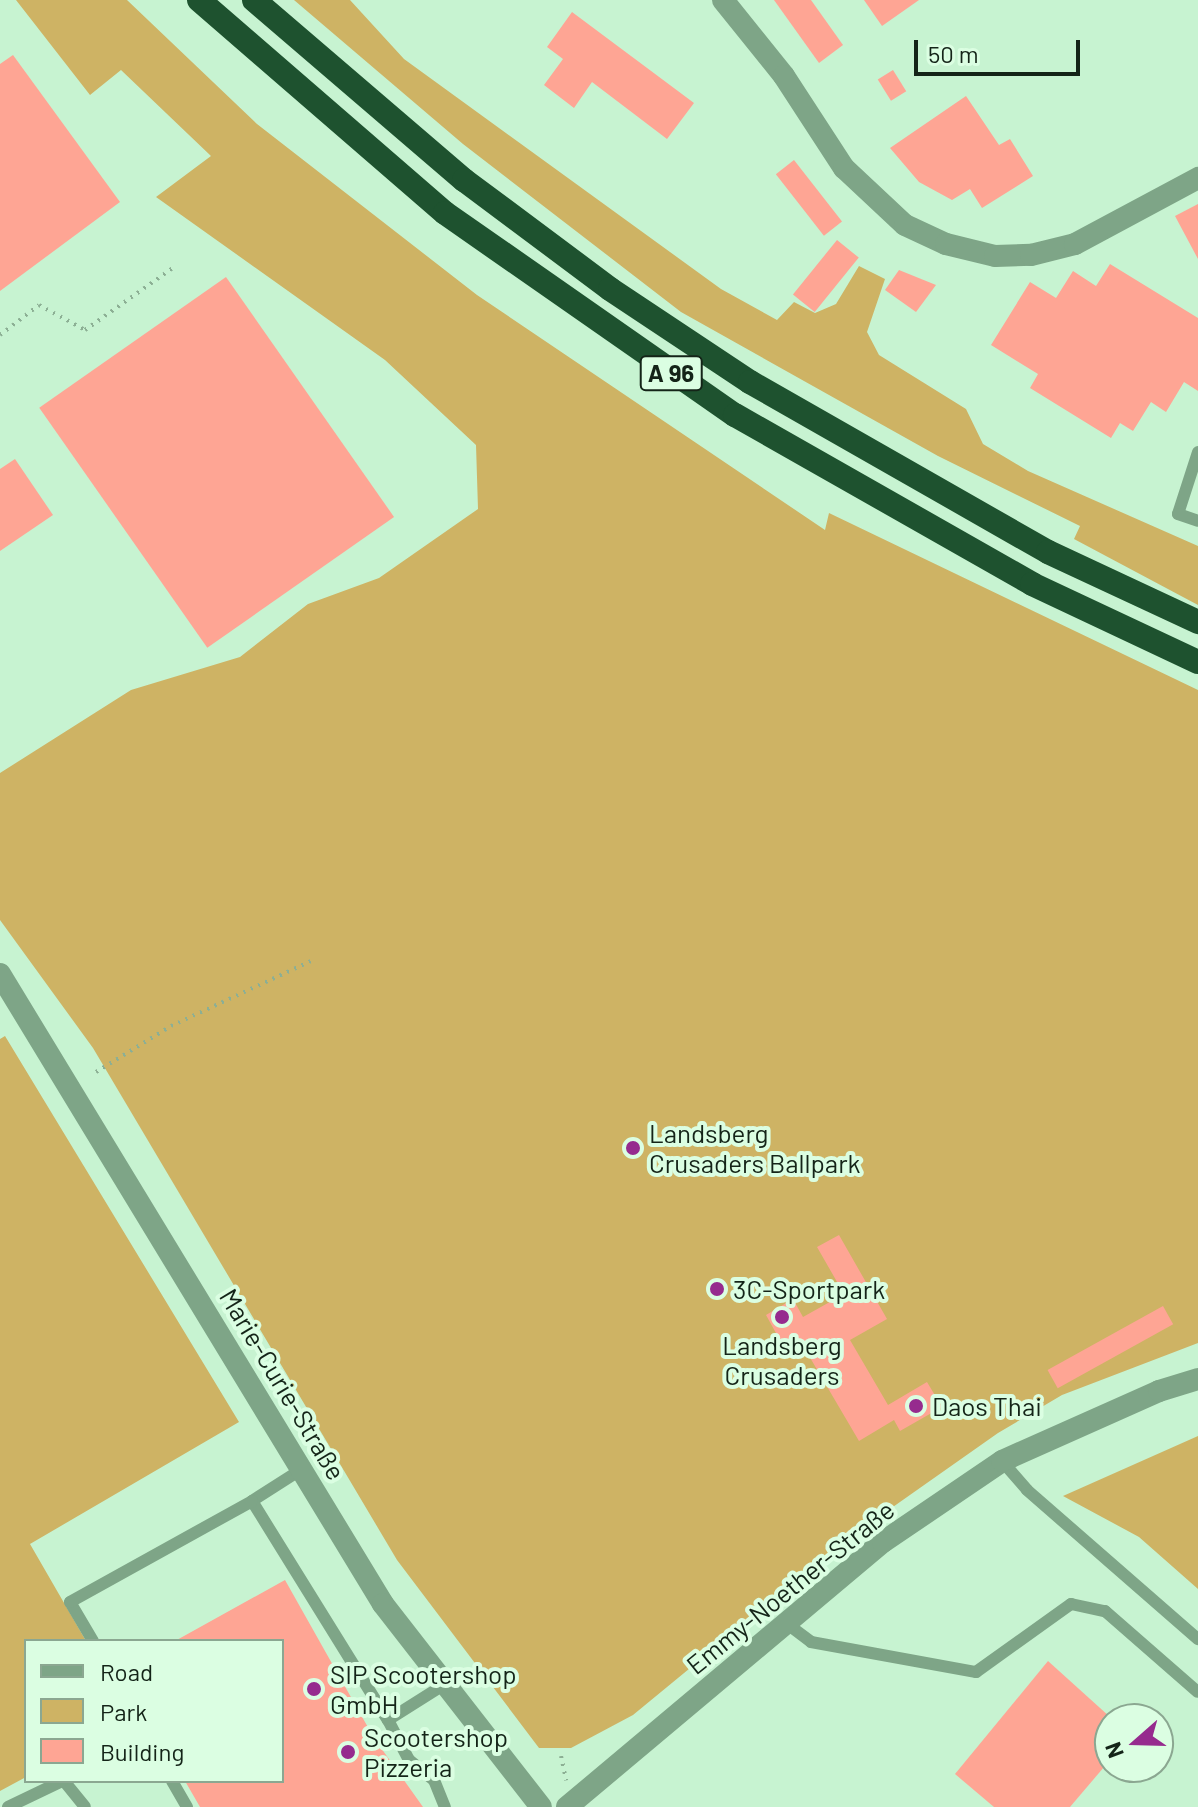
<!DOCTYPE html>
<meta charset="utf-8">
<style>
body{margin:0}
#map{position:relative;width:1198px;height:1807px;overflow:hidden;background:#c7f3d1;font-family:Barlow,sans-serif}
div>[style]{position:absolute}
.green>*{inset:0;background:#ceb364}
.building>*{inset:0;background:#fea594;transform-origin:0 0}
.path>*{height:4px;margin-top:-2px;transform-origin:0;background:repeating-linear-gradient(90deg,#8caf94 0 2px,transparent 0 8px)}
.service>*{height:12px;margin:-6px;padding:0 6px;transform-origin:6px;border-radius:6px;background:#7ea587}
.minor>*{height:22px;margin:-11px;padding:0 11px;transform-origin:11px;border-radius:11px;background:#7ea587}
.motorway>*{height:24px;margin:-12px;padding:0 12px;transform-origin:12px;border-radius:12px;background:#1e522f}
.dots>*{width:22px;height:22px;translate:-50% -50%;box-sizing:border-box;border:4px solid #dbfee2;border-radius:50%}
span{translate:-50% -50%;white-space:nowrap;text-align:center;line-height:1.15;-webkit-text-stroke:8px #dbfee2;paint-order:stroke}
.shield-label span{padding:2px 6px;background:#dbfee2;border:2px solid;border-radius:6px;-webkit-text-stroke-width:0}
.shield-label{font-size:24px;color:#142418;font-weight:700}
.poi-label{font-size:26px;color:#142418}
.left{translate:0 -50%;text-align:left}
.street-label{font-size:26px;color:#142418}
.legend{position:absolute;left:24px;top:1639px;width:260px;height:144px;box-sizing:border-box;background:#dbfee2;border:2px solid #8ba791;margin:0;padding:10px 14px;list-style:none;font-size:24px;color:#142418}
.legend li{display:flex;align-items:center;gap:16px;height:40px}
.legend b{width:40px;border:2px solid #8ba791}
.north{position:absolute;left:1094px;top:1703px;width:80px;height:80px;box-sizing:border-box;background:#dbfee2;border:2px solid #8ba791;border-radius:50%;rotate:250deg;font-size:22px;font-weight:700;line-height:32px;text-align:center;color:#142418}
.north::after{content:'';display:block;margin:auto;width:28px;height:36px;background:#962b8e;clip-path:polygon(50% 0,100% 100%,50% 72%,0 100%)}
.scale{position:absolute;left:914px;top:40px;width:166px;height:36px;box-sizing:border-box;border:4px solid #142418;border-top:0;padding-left:10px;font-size:24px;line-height:28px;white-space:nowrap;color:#142418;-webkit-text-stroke:6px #dbfee2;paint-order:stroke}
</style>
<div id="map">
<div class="green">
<div style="clip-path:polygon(16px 0,127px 0,257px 124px,477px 295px,825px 530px,829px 513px,1198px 690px,1198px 1343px,1062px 1395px,998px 1433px,846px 1540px,633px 1715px,571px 1748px,539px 1748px,397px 1560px,93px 1048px,0 920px,0 773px,131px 690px,240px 657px,308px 604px,379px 578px,478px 509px,476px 445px,385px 360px,156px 197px,211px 156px,121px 70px,90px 95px)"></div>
<div style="clip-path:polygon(294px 0,350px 0,404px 59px,721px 289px,777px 320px,794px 302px,815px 313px,836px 304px,859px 266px,885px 279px,867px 332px,879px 355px,966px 409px,983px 444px,1028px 471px,1198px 546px,1198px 605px,1074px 539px,1080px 526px,938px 456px,681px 312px,463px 144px)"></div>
<div style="clip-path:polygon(5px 1036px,239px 1422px,30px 1544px,86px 1641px,26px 1641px,26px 1777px,0 1791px,0 1039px)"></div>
<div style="clip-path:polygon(1198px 1436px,1198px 1589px,1139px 1537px,1063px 1496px)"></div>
</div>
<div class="building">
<div style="clip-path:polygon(774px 0,811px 0,843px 45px,819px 63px)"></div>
<div style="clip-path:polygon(864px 0,919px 0,882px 26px)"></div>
<div style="clip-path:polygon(572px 12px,694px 103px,667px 139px,592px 82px,574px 108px,544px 85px,563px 59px,547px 47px)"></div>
<div style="clip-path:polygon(13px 55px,120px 202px,0 291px,0 64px)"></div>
<div style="left:893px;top:70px;width:25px;height:18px;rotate:58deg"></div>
<div style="clip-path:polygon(966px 96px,999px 145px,1010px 139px,1033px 176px,982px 208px,970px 189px,952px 200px,919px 182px,890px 148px)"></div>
<div style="left:794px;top:160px;width:78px;height:23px;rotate:52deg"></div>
<div style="clip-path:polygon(1198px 204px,1198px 259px,1175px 216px)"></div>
<div style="left:837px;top:240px;width:28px;height:70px;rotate:39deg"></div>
<div style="clip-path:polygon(1110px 264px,1198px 318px,1198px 391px,1184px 382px,1166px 412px,1151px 402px,1133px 431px,1120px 423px,1111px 438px,1030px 388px,1038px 374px,991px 345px,1030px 282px,1056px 298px,1073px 271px,1096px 286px)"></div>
<div style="clip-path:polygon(899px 270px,936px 285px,916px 312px,885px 290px)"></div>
<div style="left:226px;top:277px;width:293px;height:228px;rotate:55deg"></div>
<div style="clip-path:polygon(15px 459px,53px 515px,0 551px,0 469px)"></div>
<div style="clip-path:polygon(839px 1235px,887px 1319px,850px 1340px,888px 1405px,927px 1382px,942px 1407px,900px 1431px,894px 1420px,859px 1441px,802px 1344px,787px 1353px,766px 1315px,793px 1299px,803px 1317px,844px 1294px,817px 1247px)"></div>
<div style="left:1163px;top:1306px;width:21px;height:132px;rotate:61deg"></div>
<div style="clip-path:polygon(285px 1580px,374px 1738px,423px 1807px,200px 1807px,185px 1781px,282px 1781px,282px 1641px,175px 1641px)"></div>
<div style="clip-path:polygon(1048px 1661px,1110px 1717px,1110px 1760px,1070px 1807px,994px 1807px,955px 1774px)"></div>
</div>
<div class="path">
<div style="left:0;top:335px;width:49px;rotate:-37.6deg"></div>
<div style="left:39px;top:305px;width:52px;rotate:28.5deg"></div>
<div style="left:85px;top:330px;width:109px;rotate:-35.3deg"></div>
<div style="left:96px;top:1072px;width:88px;rotate:-31.5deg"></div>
<div style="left:171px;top:1026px;width:154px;rotate:-24.9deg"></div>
<div style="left:561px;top:1756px;width:25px;rotate:78deg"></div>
</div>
<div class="service">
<div style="left:1198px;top:452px;width:65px;rotate:107.9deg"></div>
<div style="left:1178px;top:514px;width:21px;rotate:19deg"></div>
<div style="left:1002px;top:1461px;width:38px;rotate:49deg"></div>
<div style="left:1027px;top:1490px;width:227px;rotate:41.1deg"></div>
<div style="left:302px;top:1469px;width:59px;rotate:147.4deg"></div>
<div style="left:252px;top:1501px;width:258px;rotate:58.2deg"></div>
<div style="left:388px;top:1720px;width:67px;rotate:-32.3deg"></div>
<div style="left:786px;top:1623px;width:31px;rotate:37deg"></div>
<div style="left:811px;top:1642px;width:168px;rotate:10.3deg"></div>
<div style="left:976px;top:1672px;width:117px;rotate:-35.6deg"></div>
<div style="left:1071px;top:1604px;width:35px;rotate:12deg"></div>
<div style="left:1105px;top:1611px;width:123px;rotate:41.1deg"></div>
<div style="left:93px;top:1641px;width:45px;rotate:-120.5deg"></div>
<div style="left:70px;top:1602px;width:208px;rotate:-29deg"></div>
<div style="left:388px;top:1720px;width:45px;rotate:62.3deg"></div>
<div style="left:409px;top:1760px;width:32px;rotate:39deg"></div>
<div style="left:434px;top:1780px;width:29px;rotate:68deg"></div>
<div style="left:64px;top:1781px;width:33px;rotate:51deg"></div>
<div style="left:172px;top:1781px;width:30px;rotate:60deg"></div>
<div style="left:8px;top:1807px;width:60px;rotate:-25.7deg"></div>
</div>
<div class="minor">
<div style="left:723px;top:0;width:97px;rotate:51.2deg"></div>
<div style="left:784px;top:76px;width:110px;rotate:56.9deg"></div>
<div style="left:844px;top:168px;width:83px;rotate:43.1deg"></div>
<div style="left:905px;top:225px;width:45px;rotate:24.9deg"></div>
<div style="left:946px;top:244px;width:50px;rotate:13.8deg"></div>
<div style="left:995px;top:256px;width:36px;rotate:-2deg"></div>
<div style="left:1031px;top:255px;width:45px;rotate:-14deg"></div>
<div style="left:1075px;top:244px;width:140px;rotate:-28.2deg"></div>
<div style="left:0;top:974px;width:737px;rotate:58.7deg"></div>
<div style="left:383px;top:1604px;width:257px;rotate:52.1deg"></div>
<div style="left:567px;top:1807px;width:412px;rotate:-40deg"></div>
<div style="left:883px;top:1542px;width:144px;rotate:-34.2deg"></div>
<div style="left:1002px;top:1461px;width:172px;rotate:-24deg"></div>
<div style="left:1159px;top:1391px;width:41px;rotate:-17.1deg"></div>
</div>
<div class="motorway">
<div style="left:199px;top:0;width:325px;rotate:40.9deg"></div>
<div style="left:445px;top:213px;width:353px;rotate:34.9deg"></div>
<div style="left:735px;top:415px;width:342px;rotate:29.6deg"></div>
<div style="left:1032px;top:584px;width:183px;rotate:25.2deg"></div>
<div style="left:254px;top:0;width:277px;rotate:40.6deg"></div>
<div style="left:464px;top:180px;width:182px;rotate:36.7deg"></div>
<div style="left:610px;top:289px;width:168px;rotate:33.6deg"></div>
<div style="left:750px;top:382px;width:343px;rotate:29.7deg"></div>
<div style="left:1048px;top:552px;width:166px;rotate:25deg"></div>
</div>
<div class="dots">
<div style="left:633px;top:1148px;background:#962b8e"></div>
<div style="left:717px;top:1289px;background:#962b8e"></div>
<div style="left:782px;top:1317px;background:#962b8e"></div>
<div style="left:916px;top:1406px;background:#962b8e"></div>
<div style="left:314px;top:1689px;background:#962b8e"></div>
<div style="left:348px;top:1752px;background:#962b8e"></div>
</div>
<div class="shield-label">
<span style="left:671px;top:373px">A 96</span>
</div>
<div class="poi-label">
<span class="left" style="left:649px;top:1148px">Landsberg<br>Crusaders Ballpark</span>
<span class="left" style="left:733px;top:1289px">3C-Sportpark</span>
<span style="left:782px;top:1360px">Landsberg<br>Crusaders</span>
<span class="left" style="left:932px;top:1406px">Daos Thai</span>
<span class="left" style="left:330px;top:1689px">SIP Scootershop<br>GmbH</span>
<span class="left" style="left:364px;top:1752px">Scootershop<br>Pizzeria</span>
</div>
<div class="street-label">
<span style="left:283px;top:1384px;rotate:59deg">Marie-Curie-Straße</span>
<span style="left:790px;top:1587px;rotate:-39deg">Emmy-Noether-Straße</span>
</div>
<ul class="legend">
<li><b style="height:10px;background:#7ea587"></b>Road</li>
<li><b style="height:22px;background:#ceb364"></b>Park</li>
<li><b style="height:22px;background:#fea594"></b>Building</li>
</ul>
<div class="north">N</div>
<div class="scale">50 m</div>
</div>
